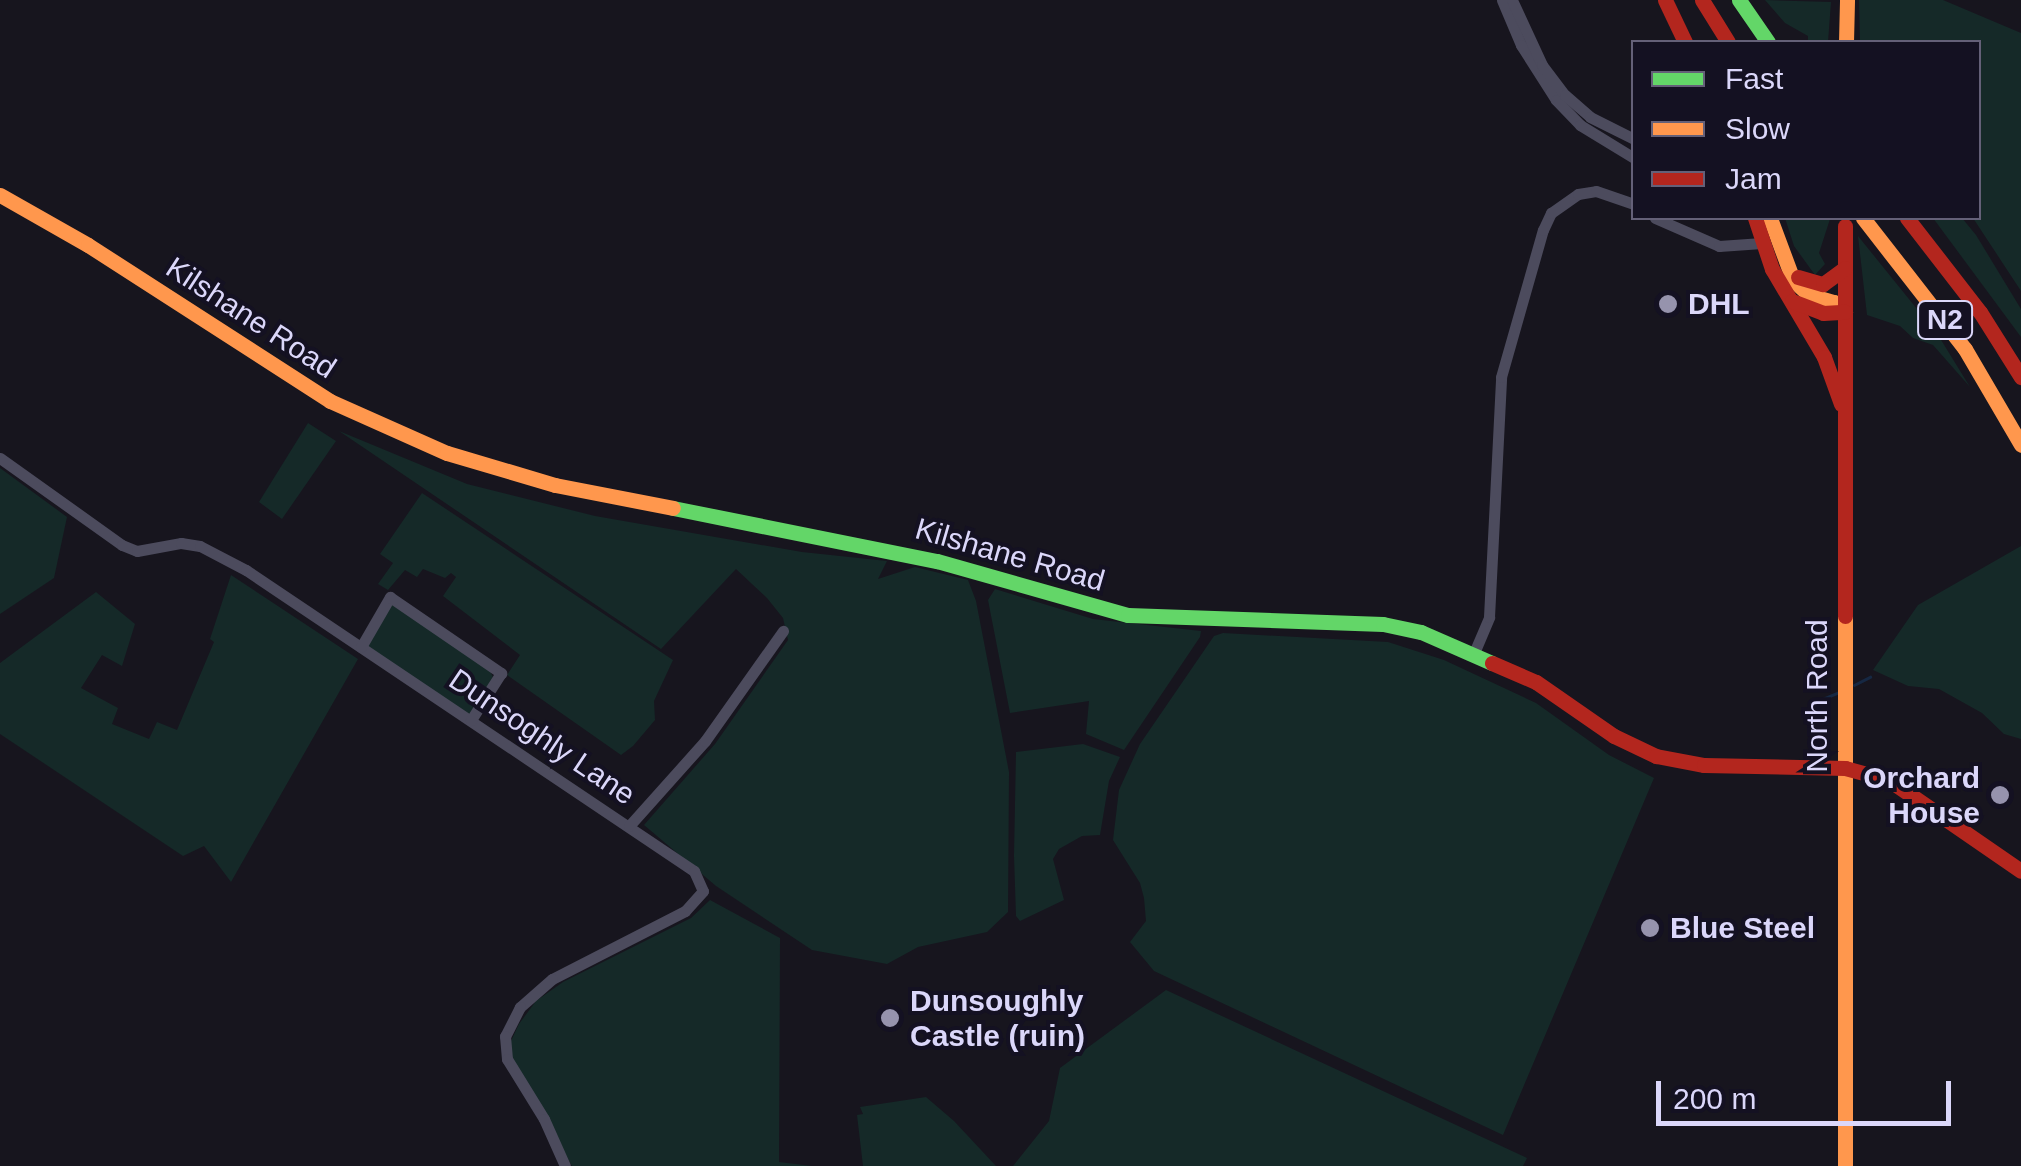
<!DOCTYPE html>
<style>
body{margin:0}
#map{position:relative;width:2021px;height:1166px;overflow:hidden;background:#17151e;font-family:Helvetica,sans-serif}
div>[style]{position:absolute}
.green>*{inset:0;background:#152928}
.stream>*{height:2.5px;margin:-1.25px;padding:0 1.25px;transform-origin:1.25px;border-radius:1.25px;background:#162843}
.street>*{height:11px;margin:-5.5px;padding:0 5.5px;transform-origin:5.5px;border-radius:5.5px;background:#4c4b5d}
.fast>*{height:15px;margin:-7.5px;padding:0 7.5px;transform-origin:7.5px;border-radius:7.5px;background:#63d668}
.slow>*{height:15px;margin:-7.5px;padding:0 7.5px;transform-origin:7.5px;border-radius:7.5px;background:#ff974d}
.jam>*{height:15px;margin:-7.5px;padding:0 7.5px;transform-origin:7.5px;border-radius:7.5px;background:#b3261e}
.dots>*{width:28px;height:28px;translate:-50% -50%;box-sizing:border-box;border:5px solid #141122;border-radius:50%}
span{translate:-50% -50%;white-space:nowrap;text-align:center;line-height:1.15;-webkit-text-stroke:8px #141122;paint-order:stroke}
.shield-label span{padding:2px 8px;background:#141122;border:2px solid;border-radius:8px;-webkit-text-stroke-width:0}
.shield-label{font-size:28px;color:#dbd7fa;font-weight:700}
.poi-label{font-size:30px;color:#dbd7fa;font-weight:700}
.left{translate:0 -50%;text-align:left}
.right{translate:-100% -50%;text-align:right}
.street-label{font-size:30px;color:#dbd7fa}
.legend{position:absolute;left:1631px;top:40px;width:350px;height:180px;box-sizing:border-box;background:#141122;border:2px solid #646078;margin:0;padding:12px 18px;list-style:none;font-size:30px;color:#dbd7fa}
.legend li{display:flex;align-items:center;gap:20px;height:50px}
.legend b{width:50px;border:2px solid #646078}
.scale{position:absolute;left:1656px;top:1081px;width:295px;height:45px;box-sizing:border-box;border:5px solid #dbd7fa;border-top:0;padding-left:12px;font-size:30px;line-height:35px;white-space:nowrap;color:#dbd7fa;-webkit-text-stroke:8px #141122;paint-order:stroke}
</style>
<div id="map">
<div class="green">
<div style="clip-path:polygon(1765px 0,1831px 2px,1828px 42px,1808px 42px,1808px 36px,1785px 23px)"></div>
<div style="clip-path:polygon(1859px 0,1943px 0,2021px 33px,2021px 291px,1973px 218px,1978px 218px,1978px 42px,1860px 42px)"></div>
<div style="clip-path:polygon(1785px 218px,1830px 219px,1819px 253px,1825px 264px,1815px 275px,1794px 246px)"></div>
<div style="clip-path:polygon(1933px 218px,1962px 218px,1976px 235px,2021px 309px,2021px 337px)"></div>
<div style="clip-path:polygon(1858px 236px,1938px 335px,1970px 387px,1933px 345px,1913px 338px,1900px 326px,1867px 315px)"></div>
<div style="clip-path:polygon(308px 423px,336px 441px,282px 519px,259px 502px)"></div>
<div style="clip-path:polygon(339px 431px,467px 484px,595px 516px,802px 552px,887px 561px,878px 579px,915px 567px,968px 580px,976px 601px,1009px 772px,1008px 912px,987px 932px,918px 947px,887px 964px,812px 950px,716px 886px,644px 825px,715px 744px,788px 640px,783px 618px,767px 598px,736px 569px,661px 649px)"></div>
<div style="clip-path:polygon(0 468px,67px 517px,54px 578px,0 614px)"></div>
<div style="clip-path:polygon(422px 493px,673px 660px,654px 701px,655px 720px,633px 746px,621px 755px,507px 675px,520px 655px,443px 596px,456px 577px,451px 573px,445px 578px,423px 569px,417px 577px,405px 570px,388px 590px,378px 584px,393px 563px,380px 554px)"></div>
<div style="clip-path:polygon(2021px 546px,2021px 739px,2004px 734px,1982px 713px,1939px 689px,1908px 686px,1873px 670px,1918px 605px)"></div>
<div style="clip-path:polygon(231px 575px,358px 659px,231px 882px,204px 846px,183px 856px,0 734px,0 663px,96px 592px,135px 624px,122px 666px,102px 655px,81px 688px,118px 708px,112px 724px,149px 739px,157px 722px,177px 730px,214px 642px,210px 639px)"></div>
<div style="clip-path:polygon(995px 589px,1093px 619px,1201px 631px,1200px 637px,1124px 750px,1086px 734px,1089px 701px,1010px 713px,988px 600px)"></div>
<div style="clip-path:polygon(391px 603px,488px 667px,493px 677px,471px 717px,365px 645px)"></div>
<div style="clip-path:polygon(1223px 633px,1388px 642px,1444px 660px,1536px 703px,1609px 755px,1654px 778px,1503px 1135px,1154px 971px,1130px 942px,1146px 921px,1144px 898px,1140px 883px,1113px 840px,1119px 790px,1140px 744px,1214px 636px)"></div>
<div style="clip-path:polygon(1083px 744px,1120px 757px,1109px 781px,1100px 835px,1082px 836px,1059px 849px,1053px 859px,1064px 900px,1020px 921px,1016px 916px,1014px 856px,1016px 752px)"></div>
<div style="clip-path:polygon(710px 900px,780px 938px,779px 1162px,812px 1166px,572px 1166px,513px 1063px,510px 1043px,519px 1024px,536px 1001px,563px 982px,691px 918px)"></div>
<div style="clip-path:polygon(1166px 990px,1527px 1158px,1523px 1166px,1013px 1166px,1049px 1121px,1060px 1068px)"></div>
<div style="clip-path:polygon(926px 1097px,954px 1121px,996px 1166px,863px 1166px,857px 1115px,863px 1114px,860px 1107px)"></div>
</div>
<div class="stream">
<div style="left:1854px;top:685px;width:18px;rotate:-27deg"></div>
<div style="left:1818px;top:701px;width:21px;rotate:-23deg"></div>
</div>
<div class="street">
<div style="left:1502px;top:0;width:49px;rotate:67.1deg"></div>
<div style="left:1521px;top:45px;width:65px;rotate:57.5deg"></div>
<div style="left:1556px;top:100px;width:35px;rotate:46deg"></div>
<div style="left:1580px;top:125px;width:63px;rotate:31.4deg"></div>
<div style="left:1512px;top:0;width:72px;rotate:65.2deg"></div>
<div style="left:1542px;top:65px;width:38px;rotate:53deg"></div>
<div style="left:1565px;top:95px;width:33px;rotate:41deg"></div>
<div style="left:1590px;top:117px;width:49px;rotate:26.6deg"></div>
<div style="left:1655px;top:218px;width:70px;rotate:23.6deg"></div>
<div style="left:1719px;top:246px;width:43px;rotate:-4deg"></div>
<div style="left:0;top:458px;width:150px;rotate:35.5deg"></div>
<div style="left:122px;top:545px;width:16px;rotate:22deg"></div>
<div style="left:137px;top:551px;width:45px;rotate:-10.3deg"></div>
<div style="left:181px;top:543px;width:19px;rotate:9deg"></div>
<div style="left:200px;top:546px;width:52px;rotate:27.6deg"></div>
<div style="left:246px;top:570px;width:540px;rotate:33.9deg"></div>
<div style="left:694px;top:871px;width:22px;rotate:66deg"></div>
<div style="left:703px;top:891px;width:27px;rotate:132deg"></div>
<div style="left:685px;top:911px;width:149px;rotate:152.9deg"></div>
<div style="left:552px;top:979px;width:43px;rotate:138.8deg"></div>
<div style="left:520px;top:1007px;width:33px;rotate:117deg"></div>
<div style="left:505px;top:1036px;width:23px;rotate:85deg"></div>
<div style="left:507px;top:1059px;width:70px;rotate:58.3deg"></div>
<div style="left:544px;top:1119px;width:51px;rotate:65.9deg"></div>
<div style="left:361px;top:647px;width:58px;rotate:-59.9deg"></div>
<div style="left:390px;top:597px;width:135px;rotate:34.4deg"></div>
<div style="left:501px;top:673px;width:56px;rotate:122.6deg"></div>
<div style="left:1474px;top:653px;width:39px;rotate:-67deg"></div>
<div style="left:1489px;top:617px;width:240px;rotate:-87.1deg"></div>
<div style="left:1501px;top:377px;width:153px;rotate:-74.1deg"></div>
<div style="left:1543px;top:230px;width:19px;rotate:-65deg"></div>
<div style="left:1551px;top:213px;width:33px;rotate:-35deg"></div>
<div style="left:1578px;top:194px;width:18px;rotate:-9deg"></div>
<div style="left:1596px;top:191px;width:40px;rotate:18.9deg"></div>
<div style="left:629px;top:826px;width:114px;rotate:-48.2deg"></div>
<div style="left:705px;top:741px;width:135px;rotate:-54.7deg"></div>
</div>
<div class="fast">
<div style="left:1739px;top:0;width:51px;rotate:55.4deg"></div>
<div style="left:673px;top:508px;width:269px;rotate:11.4deg"></div>
<div style="left:937px;top:561px;width:198px;rotate:15.8deg"></div>
<div style="left:1128px;top:615px;width:255px;rotate:2deg"></div>
<div style="left:1383px;top:624px;width:39px;rotate:12deg"></div>
<div style="left:1421px;top:632px;width:77px;rotate:23.6deg"></div>
</div>
<div class="slow">
<div style="left:1846px;top:42px;width:42px;rotate:-88.6deg"></div>
<div style="left:0;top:195px;width:101px;rotate:29.6deg"></div>
<div style="left:88px;top:245px;width:288px;rotate:32.8deg"></div>
<div style="left:330px;top:401px;width:128px;rotate:24deg"></div>
<div style="left:447px;top:453px;width:113px;rotate:16.5deg"></div>
<div style="left:555px;top:485px;width:120px;rotate:11deg"></div>
<div style="left:1770px;top:218px;width:66px;rotate:69.6deg"></div>
<div style="left:1793px;top:280px;width:22px;rotate:43deg"></div>
<div style="left:1809px;top:295px;width:26px;rotate:16deg"></div>
<div style="left:1834px;top:302px;width:15px;rotate:42deg"></div>
<div style="left:1863px;top:218px;width:166px;rotate:52.1deg"></div>
<div style="left:1965px;top:349px;width:111px;rotate:59.7deg"></div>
<div style="left:1845px;top:616px;width:550px;rotate:90deg"></div>
</div>
<div class="jam">
<div style="left:1665px;top:0;width:47px;rotate:64.5deg"></div>
<div style="left:1702px;top:0;width:49px;rotate:58.2deg"></div>
<div style="left:1755px;top:218px;width:54px;rotate:71.6deg"></div>
<div style="left:1772px;top:269px;width:102px;rotate:59.4deg"></div>
<div style="left:1824px;top:357px;width:50px;rotate:70.1deg"></div>
<div style="left:1907px;top:218px;width:119px;rotate:52.2deg"></div>
<div style="left:1980px;top:312px;width:77px;rotate:57.8deg"></div>
<div style="left:1845px;top:226px;width:390px;rotate:90deg"></div>
<div style="left:1798px;top:277px;width:26px;rotate:16deg"></div>
<div style="left:1823px;top:284px;width:27px;rotate:-36deg"></div>
<div style="left:1792px;top:301px;width:33px;rotate:21deg"></div>
<div style="left:1823px;top:313px;width:22px;rotate:-3deg"></div>
<div style="left:1492px;top:663px;width:48px;rotate:23.4deg"></div>
<div style="left:1536px;top:682px;width:95px;rotate:34.7deg"></div>
<div style="left:1614px;top:736px;width:47px;rotate:25.5deg"></div>
<div style="left:1656px;top:756px;width:49px;rotate:10.6deg"></div>
<div style="left:1704px;top:765px;width:141px;rotate:1.2deg"></div>
<div style="left:1845px;top:768px;width:46px;rotate:15.3deg"></div>
<div style="left:1889px;top:780px;width:160px;rotate:34.6deg"></div>
</div>
<div class="dots">
<div style="left:1668px;top:304px;background:#9693ad"></div>
<div style="left:2000px;top:795px;background:#9693ad"></div>
<div style="left:1650px;top:928px;background:#9693ad"></div>
<div style="left:890px;top:1018px;background:#9693ad"></div>
</div>
<div class="shield-label">
<span style="left:1945px;top:320px">N2</span>
</div>
<div class="poi-label">
<span class="left" style="left:1688px;top:304px">DHL</span>
<span class="right" style="left:1980px;top:795px">Orchard<br>House</span>
<span class="left" style="left:1670px;top:928px">Blue Steel</span>
<span class="left" style="left:910px;top:1018px">Dunsoughly<br>Castle (ruin)</span>
</div>
<div class="street-label">
<span style="left:251px;top:318px;rotate:33deg">Kilshane Road</span>
<span style="left:1010px;top:555px;rotate:16deg">Kilshane Road</span>
<span style="left:1817px;top:696px;rotate:-90deg">North Road</span>
<span style="left:542px;top:737px;rotate:34deg">Dunsoghly Lane</span>
</div>
<ul class="legend">
<li><b style="height:12px;background:#63d668"></b>Fast</li>
<li><b style="height:12px;background:#ff974d"></b>Slow</li>
<li><b style="height:12px;background:#b3261e"></b>Jam</li>
</ul>
<div class="scale">200 m</div>
</div>
